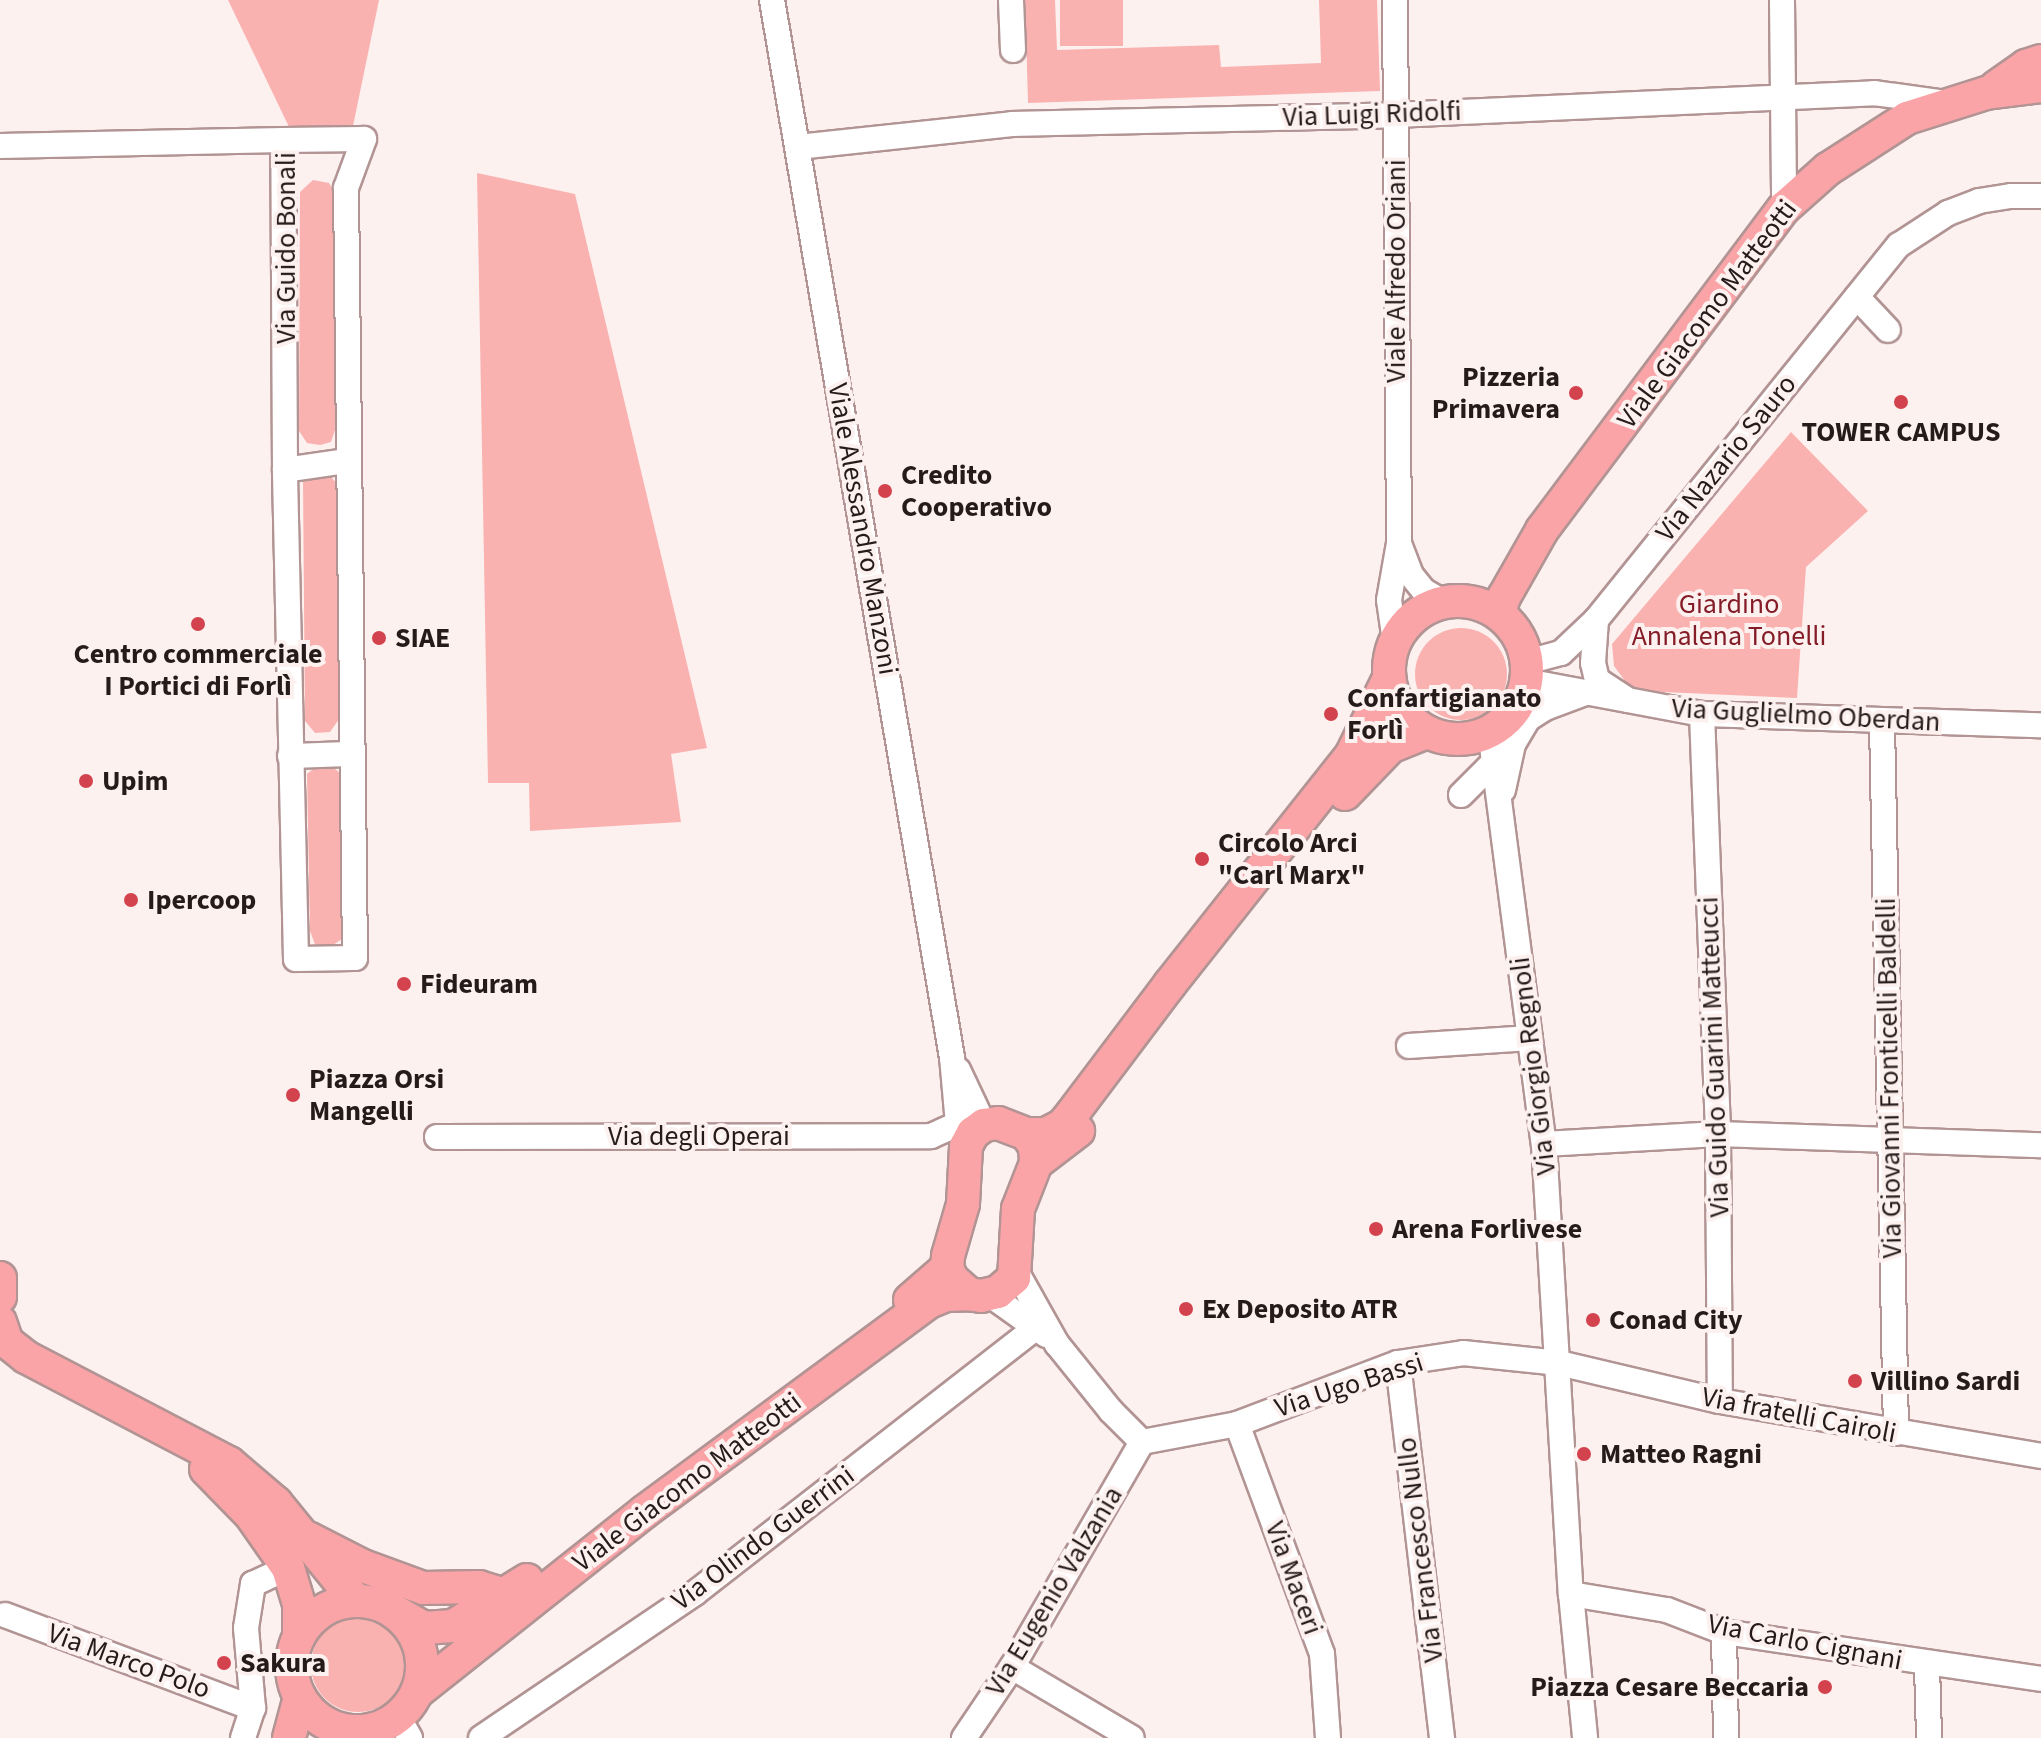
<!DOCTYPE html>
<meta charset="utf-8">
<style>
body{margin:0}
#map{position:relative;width:2041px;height:1738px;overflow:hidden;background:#fdf1f0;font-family:"Source Sans 3",sans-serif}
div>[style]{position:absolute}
.green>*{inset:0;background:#fab2b0;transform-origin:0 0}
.round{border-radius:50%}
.roads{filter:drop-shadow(2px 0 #b19493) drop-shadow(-2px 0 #b19493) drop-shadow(0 2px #b19493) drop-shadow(0 -2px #b19493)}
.minor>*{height:24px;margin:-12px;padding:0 12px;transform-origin:12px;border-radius:12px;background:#fff}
.major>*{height:32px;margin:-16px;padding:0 16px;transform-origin:16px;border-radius:16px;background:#fba4a8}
.major>.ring{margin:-16px;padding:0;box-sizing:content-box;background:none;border:32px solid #fba4a8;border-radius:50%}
.dots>*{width:22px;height:22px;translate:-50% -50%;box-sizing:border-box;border:4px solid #fdf1f0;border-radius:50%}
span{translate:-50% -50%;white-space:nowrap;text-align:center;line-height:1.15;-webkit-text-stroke:8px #fdf1f0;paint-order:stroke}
.street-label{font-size:28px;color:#261b1b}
.poi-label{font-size:28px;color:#261b1b;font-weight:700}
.right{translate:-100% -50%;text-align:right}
.left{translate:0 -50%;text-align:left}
.park-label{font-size:28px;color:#841d28}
</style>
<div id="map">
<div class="green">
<div style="clip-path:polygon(228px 0,379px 0,353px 126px,290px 129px)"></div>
<div style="clip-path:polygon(1025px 0,1055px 0,1057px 50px,1219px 45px,1221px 67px,1321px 63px,1319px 0,1377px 0,1380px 91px,1028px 103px)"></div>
<div style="left:1060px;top:0;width:63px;height:46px"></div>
<div style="clip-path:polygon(477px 173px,575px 194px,707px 748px,671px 754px,681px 822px,530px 831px,529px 783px,488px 783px)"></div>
<div style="clip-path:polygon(313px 180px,329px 183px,336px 194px,336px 427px,331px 442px,320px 445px,307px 443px,299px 431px,300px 192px)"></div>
<div style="clip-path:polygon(1791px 432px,1868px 511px,1806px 567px,1797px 698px,1641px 691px,1628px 685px,1614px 666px,1612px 644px)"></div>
<div style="clip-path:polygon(327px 472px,337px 484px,342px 715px,330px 732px,315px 733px,305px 721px,303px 482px,315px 473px)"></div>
<div class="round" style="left:1415px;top:628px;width:92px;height:92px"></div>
<div style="clip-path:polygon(317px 766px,332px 766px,342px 775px,342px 939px,330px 947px,316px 947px,310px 931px,307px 774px)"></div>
<div class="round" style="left:311px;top:1618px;width:94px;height:94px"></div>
</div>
<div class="roads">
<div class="minor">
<div style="left:772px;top:0;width:1072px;rotate:80.34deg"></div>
<div style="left:952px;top:1057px;width:67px;rotate:84.9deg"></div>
<div style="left:958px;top:1124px;width:23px;rotate:70deg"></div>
<div style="left:1011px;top:0;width:50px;rotate:87.7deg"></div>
<div style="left:1782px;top:0;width:208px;rotate:89.4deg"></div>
<div style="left:364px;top:139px;width:52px;rotate:110.2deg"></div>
<div style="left:346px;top:188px;width:770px;rotate:89.33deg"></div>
<div style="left:355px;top:958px;width:59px;rotate:179deg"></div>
<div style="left:296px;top:959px;width:489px;rotate:-91.3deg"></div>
<div style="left:285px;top:470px;width:330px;rotate:-90.3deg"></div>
<div style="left:283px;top:140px;width:81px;rotate:-0.7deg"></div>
<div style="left:0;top:146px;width:283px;rotate:-1.2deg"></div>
<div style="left:798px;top:147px;width:215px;rotate:-6.1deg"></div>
<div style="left:1012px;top:124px;width:383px;rotate:-1.3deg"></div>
<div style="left:1395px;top:115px;width:480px;rotate:-2.6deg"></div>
<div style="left:1874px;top:93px;width:74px;rotate:7.8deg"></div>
<div style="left:1857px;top:297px;width:45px;rotate:46.8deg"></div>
<div style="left:285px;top:470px;width:63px;rotate:-8.3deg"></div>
<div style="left:1400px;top:546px;width:31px;rotate:69deg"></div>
<div style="left:1411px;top:575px;width:21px;rotate:51deg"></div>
<div style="left:1424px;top:591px;width:22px;rotate:30deg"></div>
<div style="left:1395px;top:642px;width:42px;rotate:-98.1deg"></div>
<div style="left:1389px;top:600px;width:58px;rotate:-80deg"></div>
<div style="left:1399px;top:543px;width:543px;rotate:-90.42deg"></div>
<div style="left:1527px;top:662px;width:35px;rotate:-15deg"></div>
<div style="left:1561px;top:653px;width:48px;rotate:-43.3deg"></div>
<div style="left:1526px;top:681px;width:179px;rotate:10.6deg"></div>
<div style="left:1702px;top:714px;width:339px;rotate:1.9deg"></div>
<div style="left:1628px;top:700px;width:37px;rotate:-147deg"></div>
<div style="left:1597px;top:680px;width:17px;rotate:-103deg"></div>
<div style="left:1593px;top:663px;width:43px;rotate:-86deg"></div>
<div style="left:1596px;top:620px;width:482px;rotate:-51.1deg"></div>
<div style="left:1899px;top:245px;width:59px;rotate:-33.1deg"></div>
<div style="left:1948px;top:213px;width:33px;rotate:-21deg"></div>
<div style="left:1979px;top:201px;width:32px;rotate:-9deg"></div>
<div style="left:2011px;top:196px;width:30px"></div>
<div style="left:1702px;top:714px;width:420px;rotate:87.8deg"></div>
<div style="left:1718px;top:1134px;width:267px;rotate:89.6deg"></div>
<div style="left:1882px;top:722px;width:711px;rotate:88.87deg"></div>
<div style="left:1490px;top:731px;width:417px;rotate:82.6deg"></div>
<div style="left:1544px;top:1144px;width:451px;rotate:86.6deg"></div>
<div style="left:1571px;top:1594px;width:145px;rotate:84.4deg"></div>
<div style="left:290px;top:756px;width:60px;rotate:-1.9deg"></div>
<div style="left:1503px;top:790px;width:47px;rotate:-77.7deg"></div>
<div style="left:1513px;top:744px;width:29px;rotate:-59deg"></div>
<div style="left:1528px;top:719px;width:20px;rotate:-33deg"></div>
<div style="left:1545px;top:708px;width:46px;rotate:-20.4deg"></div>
<div style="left:1461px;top:795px;width:47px;rotate:-45deg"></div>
<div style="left:1409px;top:1046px;width:121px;rotate:-3.8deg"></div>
<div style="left:958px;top:1070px;width:61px;rotate:64.7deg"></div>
<div style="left:437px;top:1137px;width:494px;rotate:-0.1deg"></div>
<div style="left:931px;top:1136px;width:30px;rotate:-24deg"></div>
<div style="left:1544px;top:1144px;width:174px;rotate:-3.3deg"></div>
<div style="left:1718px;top:1134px;width:323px;rotate:2deg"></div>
<div style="left:1016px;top:1271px;width:84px;rotate:60.7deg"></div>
<div style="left:1057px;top:1344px;width:86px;rotate:51.1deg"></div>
<div style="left:1111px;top:1411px;width:44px;rotate:45deg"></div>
<div style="left:990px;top:1295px;width:69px;rotate:35.5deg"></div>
<div style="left:1398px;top:1363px;width:378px;rotate:83.3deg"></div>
<div style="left:1237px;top:1424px;width:245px;rotate:69.7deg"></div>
<div style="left:1322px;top:1654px;width:84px;rotate:85.9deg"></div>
<div style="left:1142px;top:1442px;width:97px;rotate:-10.7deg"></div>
<div style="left:1237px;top:1424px;width:172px;rotate:-20.8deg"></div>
<div style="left:1398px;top:1363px;width:66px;rotate:-8.7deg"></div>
<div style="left:1463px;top:1353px;width:97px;rotate:5.9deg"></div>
<div style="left:1559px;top:1363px;width:165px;rotate:13.3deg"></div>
<div style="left:1720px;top:1401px;width:326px;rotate:9.7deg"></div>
<div style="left:1571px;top:1594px;width:97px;rotate:9.5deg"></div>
<div style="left:1667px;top:1610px;width:61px;rotate:21.1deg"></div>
<div style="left:1724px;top:1632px;width:320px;rotate:8.4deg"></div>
<div style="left:5px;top:1615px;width:265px;rotate:20.6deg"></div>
<div style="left:1724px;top:1632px;width:106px;rotate:88.9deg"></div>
<div style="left:1927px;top:1665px;width:73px;rotate:88.4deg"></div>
<div style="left:1012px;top:1667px;width:139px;rotate:30.6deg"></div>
<div style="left:398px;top:1717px;width:24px;rotate:60deg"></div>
<div style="left:243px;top:1738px;width:32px;rotate:-72deg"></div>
<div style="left:253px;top:1708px;width:80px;rotate:-95deg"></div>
<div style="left:246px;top:1628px;width:45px;rotate:-81deg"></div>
<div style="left:253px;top:1584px;width:38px;rotate:-25deg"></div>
<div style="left:481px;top:1738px;width:258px;rotate:-34.1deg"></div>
<div style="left:695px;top:1593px;width:433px;rotate:-37.9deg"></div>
<div style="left:964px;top:1738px;width:86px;rotate:-55.9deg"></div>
<div style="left:1012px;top:1667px;width:260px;rotate:-60deg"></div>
</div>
<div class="major">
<div style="left:1996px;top:87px;width:37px;rotate:-35deg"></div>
<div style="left:2026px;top:66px;width:16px;rotate:-18deg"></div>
<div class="ring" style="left:1389px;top:601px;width:106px;height:106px"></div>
<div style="left:1499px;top:614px;width:18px;rotate:-74deg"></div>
<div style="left:1504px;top:597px;width:77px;rotate:-60.4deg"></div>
<div style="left:1542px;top:530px;width:403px;rotate:-53.1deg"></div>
<div style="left:1784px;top:208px;width:59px;rotate:-41.6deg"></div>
<div style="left:1828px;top:169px;width:94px;rotate:-32.8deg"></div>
<div style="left:1907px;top:118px;width:83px;rotate:-17.6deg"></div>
<div style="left:1986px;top:93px;width:55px;rotate:-7.3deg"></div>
<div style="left:1345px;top:794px;width:65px;rotate:-46.2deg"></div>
<div style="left:1390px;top:747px;width:40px;rotate:-22deg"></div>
<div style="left:998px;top:1123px;width:31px;rotate:21deg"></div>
<div style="left:1027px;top:1134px;width:15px;rotate:58deg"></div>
<div style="left:1035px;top:1147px;width:16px;rotate:86deg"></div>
<div style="left:1036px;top:1163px;width:49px;rotate:111.4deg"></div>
<div style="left:1018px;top:1209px;width:69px;rotate:93.3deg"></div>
<div style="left:1014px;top:1278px;width:21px;rotate:139deg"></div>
<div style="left:998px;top:1292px;width:17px;rotate:167deg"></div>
<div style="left:981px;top:1296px;width:12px;rotate:-171deg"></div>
<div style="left:969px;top:1294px;width:23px;rotate:-139deg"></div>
<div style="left:952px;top:1279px;width:12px;rotate:-114deg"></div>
<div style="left:947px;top:1268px;width:12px;rotate:-85deg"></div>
<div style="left:948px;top:1256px;width:54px;rotate:-73.9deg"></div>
<div style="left:963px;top:1204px;width:58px;rotate:-87deg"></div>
<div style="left:966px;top:1146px;width:15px;rotate:-62deg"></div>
<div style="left:973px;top:1133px;width:14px;rotate:-36deg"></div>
<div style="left:984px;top:1125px;width:14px;rotate:-8deg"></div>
<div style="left:1027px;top:1134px;width:19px"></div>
<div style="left:1046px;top:1134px;width:18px;rotate:-27deg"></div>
<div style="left:1062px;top:1126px;width:16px;rotate:-50deg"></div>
<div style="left:1072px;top:1114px;width:163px;rotate:-53deg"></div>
<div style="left:1170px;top:984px;width:291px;rotate:-51.6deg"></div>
<div style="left:1351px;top:756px;width:87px;rotate:-64deg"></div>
<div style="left:1036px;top:1163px;width:53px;rotate:-37.3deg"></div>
<div style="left:0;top:1278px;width:19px;rotate:90deg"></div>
<div style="left:910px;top:1300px;width:49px;rotate:-40.9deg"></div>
<div style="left:0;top:1322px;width:21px;rotate:71deg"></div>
<div style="left:7px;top:1342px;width:24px;rotate:38deg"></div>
<div style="left:26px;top:1357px;width:229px;rotate:27.6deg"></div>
<div style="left:229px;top:1463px;width:62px;rotate:40.4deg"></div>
<div style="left:276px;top:1503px;width:125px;rotate:50.8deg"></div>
<div style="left:206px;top:1469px;width:64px;rotate:45.6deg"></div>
<div style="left:251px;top:1515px;width:65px;rotate:55.1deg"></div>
<div style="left:288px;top:1568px;width:38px;rotate:73deg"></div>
<div style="left:299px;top:1604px;width:32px;rotate:90deg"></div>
<div style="left:308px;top:1538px;width:62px;rotate:27deg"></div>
<div style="left:363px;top:1566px;width:64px;rotate:20.1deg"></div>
<div style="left:423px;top:1588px;width:56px;rotate:-1deg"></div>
<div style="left:479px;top:1587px;width:28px;rotate:17deg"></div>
<div class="ring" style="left:292px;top:1601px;width:98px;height:98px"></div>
<div style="left:389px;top:1608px;width:40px;rotate:29.7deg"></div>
<div style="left:424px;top:1628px;width:29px;rotate:-4deg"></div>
<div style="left:453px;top:1626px;width:87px;rotate:-31.9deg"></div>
<div style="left:417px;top:1692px;width:290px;rotate:-38.4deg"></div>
<div style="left:644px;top:1512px;width:354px;rotate:-36.4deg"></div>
<div style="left:929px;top:1302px;width:18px;rotate:-22deg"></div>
<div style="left:946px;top:1295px;width:23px;rotate:-2deg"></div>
<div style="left:289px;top:1738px;width:42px;rotate:-75deg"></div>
</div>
</div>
<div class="dots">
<div style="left:1576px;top:393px;background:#d3434e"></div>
<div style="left:1901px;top:402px;background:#d3434e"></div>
<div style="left:885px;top:491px;background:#d3434e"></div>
<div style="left:198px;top:624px;background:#d3434e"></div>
<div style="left:379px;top:638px;background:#d3434e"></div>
<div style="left:1331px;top:714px;background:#d3434e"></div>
<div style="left:86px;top:781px;background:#d3434e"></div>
<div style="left:1202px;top:859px;background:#d3434e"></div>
<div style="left:131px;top:900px;background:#d3434e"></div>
<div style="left:404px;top:984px;background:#d3434e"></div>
<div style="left:293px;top:1095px;background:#d3434e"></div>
<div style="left:1376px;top:1229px;background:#d3434e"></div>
<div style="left:1186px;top:1309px;background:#d3434e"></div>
<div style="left:1593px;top:1320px;background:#d3434e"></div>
<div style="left:1855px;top:1381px;background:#d3434e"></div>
<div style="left:1584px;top:1454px;background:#d3434e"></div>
<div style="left:224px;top:1663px;background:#d3434e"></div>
<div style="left:1825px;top:1687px;background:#d3434e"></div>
</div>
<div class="street-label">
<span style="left:1372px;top:114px;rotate:-2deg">Via Luigi Ridolfi</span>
<span style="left:286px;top:248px;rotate:-90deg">Via Guido Bonali</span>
<span style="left:1396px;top:271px;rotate:-90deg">Viale Alfredo Oriani</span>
<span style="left:1707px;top:314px;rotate:-53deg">Viale Giacomo Matteotti</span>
<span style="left:1726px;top:458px;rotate:-51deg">Via Nazario Sauro</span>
<span style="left:863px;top:529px;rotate:80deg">Viale Alessandro Manzoni</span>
<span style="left:1806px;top:715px;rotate:3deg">Via Guglielmo Oberdan</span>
<span style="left:1714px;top:1057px;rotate:-92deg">Via Guido Guarini Matteucci</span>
<span style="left:1533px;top:1066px;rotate:-97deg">Via Giorgio Regnoli</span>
<span style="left:1889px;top:1078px;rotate:-91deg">Via Giovanni Fronticelli Baldelli</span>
<span style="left:699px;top:1136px">Via degli Operai</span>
<span style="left:1349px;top:1385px;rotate:-18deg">Via Ugo Bassi</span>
<span style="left:1799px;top:1415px;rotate:11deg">Via fratelli Cairoli</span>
<span style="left:687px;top:1482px;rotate:-37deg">Viale Giacomo Matteotti</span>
<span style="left:763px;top:1538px;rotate:-37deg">Via Olindo Guerrini</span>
<span style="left:1420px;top:1550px;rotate:-97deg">Via Francesco Nullo</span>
<span style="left:1294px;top:1578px;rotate:70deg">Via Maceri</span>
<span style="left:1054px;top:1591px;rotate:-59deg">Via Eugenio Valzania</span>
<span style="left:1805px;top:1642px;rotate:11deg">Via Carlo Cignani</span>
<span style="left:129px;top:1661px;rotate:20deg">Via Marco Polo</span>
</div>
<div class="poi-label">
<span class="right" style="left:1560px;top:393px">Pizzeria<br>Primavera</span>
<span style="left:1901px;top:432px">TOWER CAMPUS</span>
<span class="left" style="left:901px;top:491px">Credito<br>Cooperativo</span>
<span class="left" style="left:395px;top:638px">SIAE</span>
<span style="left:198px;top:670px">Centro commerciale<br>I Portici di Forlì</span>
<span class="left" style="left:1347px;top:714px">Confartigianato<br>Forlì</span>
<span class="left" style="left:102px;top:781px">Upim</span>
<span class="left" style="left:1218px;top:859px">Circolo Arci<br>"Carl Marx"</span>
<span class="left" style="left:147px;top:900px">Ipercoop</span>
<span class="left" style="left:420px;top:984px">Fideuram</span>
<span class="left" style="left:309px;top:1095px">Piazza Orsi<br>Mangelli</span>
<span class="left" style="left:1392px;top:1229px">Arena Forlivese</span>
<span class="left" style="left:1202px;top:1309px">Ex Deposito ATR</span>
<span class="left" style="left:1609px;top:1320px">Conad City</span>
<span class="left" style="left:1871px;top:1381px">Villino Sardi</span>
<span class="left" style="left:1600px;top:1454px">Matteo Ragni</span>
<span class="left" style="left:240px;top:1663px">Sakura</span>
<span class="right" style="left:1809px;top:1687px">Piazza Cesare Beccaria</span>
</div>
<div class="park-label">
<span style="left:1729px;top:620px">Giardino<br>Annalena Tonelli</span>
</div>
</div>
